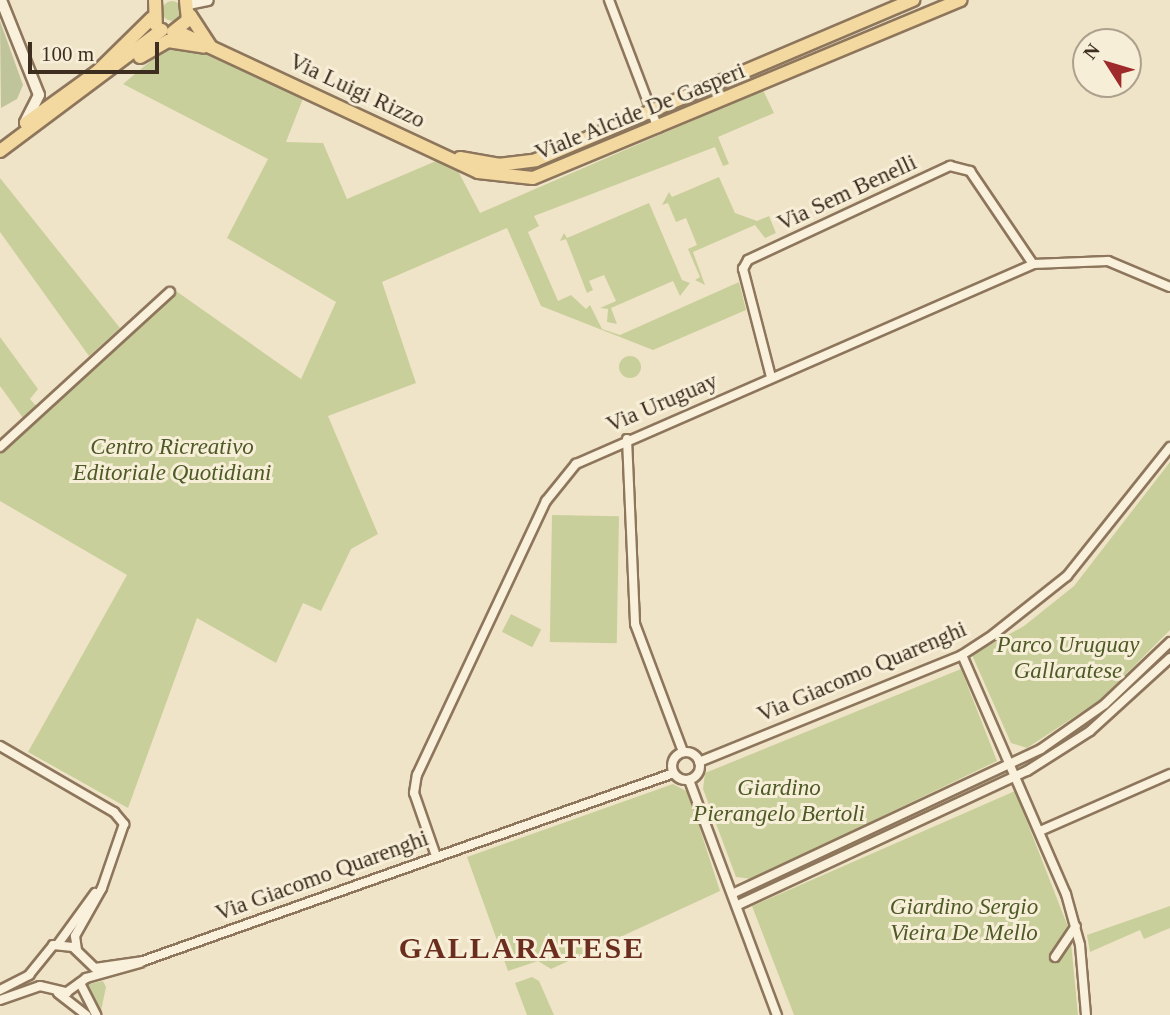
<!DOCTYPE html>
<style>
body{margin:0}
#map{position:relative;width:1170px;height:1015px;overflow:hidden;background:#f0e4c8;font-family:Georgia,serif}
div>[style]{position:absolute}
.green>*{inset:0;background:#c9cf9b;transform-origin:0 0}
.round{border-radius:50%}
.cemetery>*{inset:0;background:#bfc49a}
.roads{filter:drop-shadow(2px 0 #8d765c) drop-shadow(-2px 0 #8d765c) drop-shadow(0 2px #8d765c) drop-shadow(0 -2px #8d765c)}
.minor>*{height:8px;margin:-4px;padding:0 4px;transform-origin:4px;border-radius:4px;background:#faf1dc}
.minor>.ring{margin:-4px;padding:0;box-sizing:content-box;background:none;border:8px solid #faf1dc;border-radius:50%}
.tertiary>*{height:10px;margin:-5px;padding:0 5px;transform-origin:5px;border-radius:5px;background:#faf1dc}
.secondary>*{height:10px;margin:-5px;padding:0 5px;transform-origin:5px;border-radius:5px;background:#faf1dc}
.primary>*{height:12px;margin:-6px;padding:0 6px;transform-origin:6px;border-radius:6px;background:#f3d9a0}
span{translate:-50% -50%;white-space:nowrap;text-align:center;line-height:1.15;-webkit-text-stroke:6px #f7eed8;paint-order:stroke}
.street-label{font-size:23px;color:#3d2e20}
.park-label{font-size:23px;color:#4d5a26;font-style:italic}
.district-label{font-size:30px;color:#6b2e1e;font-weight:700;letter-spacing:2px}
.north{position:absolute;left:1072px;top:28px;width:70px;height:70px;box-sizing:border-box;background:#f7eed8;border:2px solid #ada18e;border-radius:50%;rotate:307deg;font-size:19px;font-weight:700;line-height:28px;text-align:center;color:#3d2e20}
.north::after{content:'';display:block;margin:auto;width:24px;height:32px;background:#9e2a2b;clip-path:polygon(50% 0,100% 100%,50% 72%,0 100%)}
.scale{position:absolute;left:28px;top:42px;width:131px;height:32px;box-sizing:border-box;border:4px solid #3d2e20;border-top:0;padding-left:9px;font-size:21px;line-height:24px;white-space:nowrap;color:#3d2e20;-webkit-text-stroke:5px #f7eed8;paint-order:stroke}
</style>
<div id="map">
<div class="green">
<div class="round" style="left:162px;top:1px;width:20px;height:20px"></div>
<div style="clip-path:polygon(165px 49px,210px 53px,304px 96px,286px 142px,323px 143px,347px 199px,436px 161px,458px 171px,480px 213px,763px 90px,774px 113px,718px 137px,729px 164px,723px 166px,715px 147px,534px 216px,539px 226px,528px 232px,558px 301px,571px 295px,586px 309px,590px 305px,602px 329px,620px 335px,739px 282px,746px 310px,653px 350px,541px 306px,507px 228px,382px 282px,416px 383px,328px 416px,378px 534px,351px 549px,321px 611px,303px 603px,276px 663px,197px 618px,128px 808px,28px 752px,127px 575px,0 501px,0 452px,176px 291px,301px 379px,336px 302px,227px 238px,268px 159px,123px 84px)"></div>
<div style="clip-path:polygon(719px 177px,735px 213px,757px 221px,769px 216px,776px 233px,765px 238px,755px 225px,693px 252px,705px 285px,695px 280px,700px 277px,688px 249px,697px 245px,686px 218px,676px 222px,668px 203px,662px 205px,669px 192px,672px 197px)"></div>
<div style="clip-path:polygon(0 178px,120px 328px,89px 356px,0 232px)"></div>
<div style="clip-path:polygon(649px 203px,682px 280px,690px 283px,680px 296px,673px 281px,611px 308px,617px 324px,607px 322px,608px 309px,600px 308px,616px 301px,604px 275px,589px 281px,593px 290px,587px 293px,566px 239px,560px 241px,564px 233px,567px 238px)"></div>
<div style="clip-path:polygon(0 337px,38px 389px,30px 399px,36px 406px,23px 418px,0 386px)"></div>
<div class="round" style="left:619px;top:356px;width:22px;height:22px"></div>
<div style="clip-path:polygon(1170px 462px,1170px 630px,1100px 700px,1027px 748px,1011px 743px,972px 655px,1024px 626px,1074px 586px)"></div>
<div style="left:552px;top:515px;width:67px;height:127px;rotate:1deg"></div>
<div style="left:511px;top:614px;width:34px;height:20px;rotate:27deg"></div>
<div style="clip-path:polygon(961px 669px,997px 761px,752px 879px,736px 877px,703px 789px,705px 773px)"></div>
<div style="clip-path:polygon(673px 784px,688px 792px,720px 891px,551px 969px,538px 961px,508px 971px,467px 857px)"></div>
<div style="clip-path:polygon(1015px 791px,1070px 932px,1078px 1015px,794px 1015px,752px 906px)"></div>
<div style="clip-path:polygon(1170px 906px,1170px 928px,1144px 939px,1140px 930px,1090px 952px,1087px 935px)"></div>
<div style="clip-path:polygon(532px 977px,539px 981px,554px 1015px,527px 1015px,515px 983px)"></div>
<div style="clip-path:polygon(103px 981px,106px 987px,101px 1011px,85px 985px)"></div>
</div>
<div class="cemetery">
<div style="clip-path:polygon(0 21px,23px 85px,17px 99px,1px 108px)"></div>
</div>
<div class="roads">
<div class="minor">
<div style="left:609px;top:0;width:137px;rotate:69.1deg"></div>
<div style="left:771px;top:377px;width:112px;rotate:-104.5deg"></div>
<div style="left:743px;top:269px;width:10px;rotate:-61deg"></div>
<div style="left:748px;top:260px;width:223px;rotate:-25deg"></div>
<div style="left:950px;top:166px;width:21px;rotate:14deg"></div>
<div style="left:970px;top:171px;width:112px;rotate:55.9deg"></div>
<div style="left:627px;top:439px;width:185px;rotate:87.5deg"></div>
<div style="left:635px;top:624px;width:137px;rotate:69.4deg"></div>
<div style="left:0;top:447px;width:230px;rotate:-42.4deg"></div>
<div style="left:962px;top:655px;width:261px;rotate:66.5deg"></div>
<div style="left:1066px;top:894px;width:53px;rotate:74.6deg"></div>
<div style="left:1080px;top:945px;width:70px;rotate:85.1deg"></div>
<div style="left:0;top:746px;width:132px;rotate:30.1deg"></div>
<div style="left:114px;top:812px;width:16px;rotate:50deg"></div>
<div style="left:124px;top:824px;width:68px;rotate:109deg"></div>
<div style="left:102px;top:888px;width:55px;rotate:119.4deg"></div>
<div style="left:75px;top:936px;width:14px;rotate:82deg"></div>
<div class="ring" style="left:672px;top:752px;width:20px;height:20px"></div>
<div style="left:699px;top:762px;width:284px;rotate:-22.1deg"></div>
<div style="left:962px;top:655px;width:38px;rotate:-33deg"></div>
<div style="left:994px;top:634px;width:93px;rotate:-38.5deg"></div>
<div style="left:1067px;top:576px;width:165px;rotate:-51.4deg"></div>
<div style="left:689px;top:780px;width:251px;rotate:69.5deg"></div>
<div style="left:1040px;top:831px;width:142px;rotate:-23.7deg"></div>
<div style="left:436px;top:856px;width:67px;rotate:-109.2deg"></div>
<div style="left:414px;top:793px;width:18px;rotate:-81deg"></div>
<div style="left:417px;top:775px;width:303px;rotate:-64.8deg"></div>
<div style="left:546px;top:501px;width:48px;rotate:-51deg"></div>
<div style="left:576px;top:464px;width:499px;rotate:-23.6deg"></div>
<div style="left:1033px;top:264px;width:75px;rotate:-2.3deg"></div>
<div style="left:1108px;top:261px;width:67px;rotate:22.8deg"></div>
<div style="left:734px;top:893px;width:339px;rotate:-25.1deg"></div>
<div style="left:1041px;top:749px;width:78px;rotate:-35.1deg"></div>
<div style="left:1105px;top:704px;width:90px;rotate:-43.6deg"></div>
<div style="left:738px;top:905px;width:319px;rotate:-24.9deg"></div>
<div style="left:1027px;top:771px;width:75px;rotate:-32.4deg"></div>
<div style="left:1090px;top:731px;width:108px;rotate:-42.4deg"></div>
<div style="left:58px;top:944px;width:63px;rotate:-54deg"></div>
<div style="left:1055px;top:957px;width:37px;rotate:-56deg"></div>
<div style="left:80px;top:983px;width:36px;rotate:63deg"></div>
<div style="left:0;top:990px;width:33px;rotate:-27deg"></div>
<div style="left:29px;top:975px;width:38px;rotate:-51deg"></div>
<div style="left:53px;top:945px;width:20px;rotate:6deg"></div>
<div style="left:73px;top:947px;width:30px;rotate:44deg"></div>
<div style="left:95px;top:968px;width:49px;rotate:-8.3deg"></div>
<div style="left:143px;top:961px;width:563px;rotate:-19.5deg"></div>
<div style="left:58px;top:993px;width:36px;rotate:38deg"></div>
<div style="left:0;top:1000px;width:42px;rotate:-19.3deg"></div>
<div style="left:40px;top:986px;width:28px;rotate:13deg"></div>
<div style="left:67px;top:992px;width:24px;rotate:-36deg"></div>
<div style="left:86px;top:978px;width:56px;rotate:-15.5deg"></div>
</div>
<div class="tertiary">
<div style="left:188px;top:4px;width:20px;rotate:-11deg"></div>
</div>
<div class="secondary">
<div style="left:1px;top:0;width:102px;rotate:68.2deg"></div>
<div style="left:39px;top:95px;width:31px;rotate:117deg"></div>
</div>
<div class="primary">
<div style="left:155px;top:0;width:25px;rotate:88deg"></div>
<div style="left:190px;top:15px;width:38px;rotate:57deg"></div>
<div style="left:176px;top:31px;width:333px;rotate:25deg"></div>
<div style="left:478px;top:172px;width:55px;rotate:6.2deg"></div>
<div style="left:533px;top:178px;width:463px;rotate:-22.6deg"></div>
<div style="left:173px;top:32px;width:19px;rotate:-39deg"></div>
<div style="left:188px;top:20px;width:20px;rotate:-96deg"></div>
<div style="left:140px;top:57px;width:32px;rotate:-30deg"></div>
<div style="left:168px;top:41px;width:36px;rotate:9deg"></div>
<div style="left:26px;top:123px;width:87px;rotate:-35.7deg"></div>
<div style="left:97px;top:72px;width:77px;rotate:-44.5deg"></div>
<div style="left:0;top:151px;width:202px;rotate:-36.8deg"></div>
<div style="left:460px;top:158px;width:39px;rotate:10deg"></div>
<div style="left:498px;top:165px;width:38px;rotate:-7deg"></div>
<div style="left:536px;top:160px;width:410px;rotate:-23deg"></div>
</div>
</div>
<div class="street-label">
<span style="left:357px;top:91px;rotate:25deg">Via Luigi Rizzo</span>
<span style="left:640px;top:112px;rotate:-22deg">Viale Alcide De Gasperi</span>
<span style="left:847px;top:193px;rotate:-25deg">Via Sem Benelli</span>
<span style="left:662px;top:403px;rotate:-23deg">Via Uruguay</span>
<span style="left:862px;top:672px;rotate:-23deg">Via Giacomo Quarenghi</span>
<span style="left:322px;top:876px;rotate:-20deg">Via Giacomo Quarenghi</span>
</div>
<div class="park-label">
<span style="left:172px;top:460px">Centro Ricreativo<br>Editoriale Quotidiani</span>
<span style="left:1068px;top:658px">Parco Uruguay<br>Gallaratese</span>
<span style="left:779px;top:801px">Giardino<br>Pierangelo Bertoli</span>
<span style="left:964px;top:920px">Giardino Sergio<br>Vieira De Mello</span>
</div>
<div class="district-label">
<span style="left:522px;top:948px">GALLARATESE</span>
</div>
<div class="north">N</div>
<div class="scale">100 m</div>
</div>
